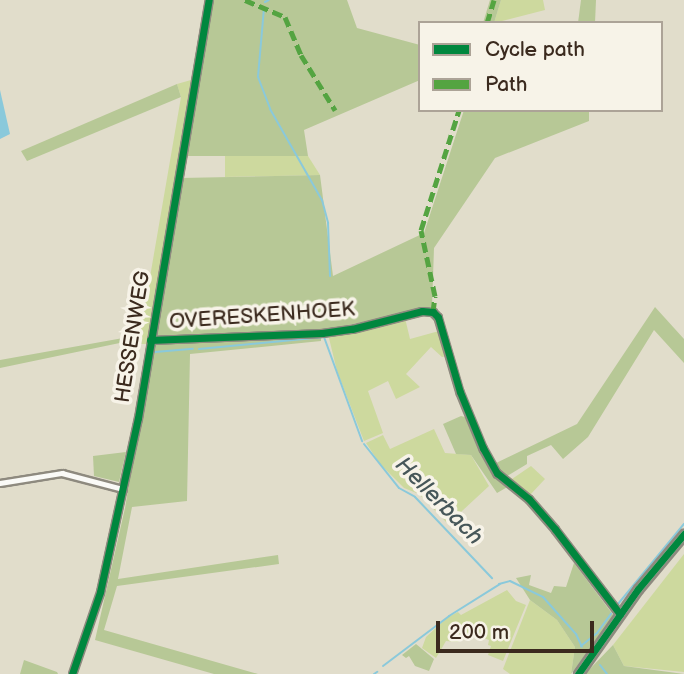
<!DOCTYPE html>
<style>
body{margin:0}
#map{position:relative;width:684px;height:674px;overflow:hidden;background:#e1ddcb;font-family:"Balsamiq Sans",sans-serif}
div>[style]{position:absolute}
.green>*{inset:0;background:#cdd99e}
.forest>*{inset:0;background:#b7c896}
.water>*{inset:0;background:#8ac9db}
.stream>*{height:2px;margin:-1px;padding:0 1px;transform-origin:1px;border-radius:1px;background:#8ac9db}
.roads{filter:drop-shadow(2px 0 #8e8a7f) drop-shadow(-2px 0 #8e8a7f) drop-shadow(0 2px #8e8a7f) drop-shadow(0 -2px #8e8a7f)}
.minor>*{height:4.5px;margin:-2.25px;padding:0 2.25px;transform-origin:2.25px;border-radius:2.25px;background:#fafaf7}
.tertiary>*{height:5px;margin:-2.5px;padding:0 2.5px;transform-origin:2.5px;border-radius:2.5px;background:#fafaf7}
.primary>*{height:7px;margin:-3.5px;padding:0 3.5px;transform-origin:3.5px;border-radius:3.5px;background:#e6e0d3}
.quiet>*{height:5px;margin-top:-2.5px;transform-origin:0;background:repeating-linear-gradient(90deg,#54a441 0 10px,transparent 0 15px)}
.cycleway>*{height:7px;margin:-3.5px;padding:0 3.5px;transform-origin:3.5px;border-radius:3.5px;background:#00873e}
span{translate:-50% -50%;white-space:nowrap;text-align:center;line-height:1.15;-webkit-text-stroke:7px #f7f3e8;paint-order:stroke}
.street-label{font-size:21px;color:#3b2a1e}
.water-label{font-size:23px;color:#475759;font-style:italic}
.legend{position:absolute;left:418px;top:21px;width:245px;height:91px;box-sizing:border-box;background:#f7f3e8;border:2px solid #aca397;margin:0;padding:9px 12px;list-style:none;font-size:21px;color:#3b2a1e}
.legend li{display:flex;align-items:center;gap:14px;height:35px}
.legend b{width:35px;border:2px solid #aca397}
.scale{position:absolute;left:436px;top:621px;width:158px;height:32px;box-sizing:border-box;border:4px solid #3b2a1e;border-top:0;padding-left:9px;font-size:21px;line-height:24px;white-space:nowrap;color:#3b2a1e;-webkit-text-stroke:5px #f7f3e8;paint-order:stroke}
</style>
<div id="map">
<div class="green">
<div style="clip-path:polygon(501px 0,543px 0,545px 10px,494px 23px)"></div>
<div style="clip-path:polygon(191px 80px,147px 344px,142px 344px,140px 335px,181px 97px,177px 84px)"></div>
<div style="clip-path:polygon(225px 156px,308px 156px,320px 175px,225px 177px)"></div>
<div style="clip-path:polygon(405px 318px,410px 339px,439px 331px,447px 356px,442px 357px,431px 347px,406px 374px,420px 387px,396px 399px,388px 381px,368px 391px,383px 433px,364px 441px,337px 371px,328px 334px)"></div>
<div style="clip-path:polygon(434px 429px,445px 453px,471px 455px,489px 486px,448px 524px,419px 494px,404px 488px,380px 464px,366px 443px,383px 435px,390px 449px)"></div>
<div style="clip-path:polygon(531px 466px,545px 479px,530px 495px,512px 479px)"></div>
<div style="clip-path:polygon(684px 554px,684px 672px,624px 666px,613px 645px)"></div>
<div style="clip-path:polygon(507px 590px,516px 601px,526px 605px,503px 661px,488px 655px,491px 646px,488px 645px,489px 640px,475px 635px,457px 642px,446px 641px,436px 658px,422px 648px,426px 637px,448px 617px,458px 612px,461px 615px)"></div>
<div style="clip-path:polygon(530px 600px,557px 620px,575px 647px,571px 674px,510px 674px,503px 669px)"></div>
</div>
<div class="forest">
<div style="clip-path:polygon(211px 0,347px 0,357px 28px,420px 45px,420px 80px,304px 130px,308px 156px,185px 156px)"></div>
<div style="clip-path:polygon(490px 0,501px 0,494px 23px,483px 23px)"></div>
<div style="clip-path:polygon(581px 0,596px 0,595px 23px,578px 23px)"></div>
<div style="clip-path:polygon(177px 84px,181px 97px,27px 161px,21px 151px)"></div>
<div style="clip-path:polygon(464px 110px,589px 110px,589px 121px,495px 158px,434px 248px,432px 307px,321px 331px,153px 338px,181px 178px,320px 175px,333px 276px,424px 233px)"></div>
<div style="clip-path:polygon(655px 307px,684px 339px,684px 363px,654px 330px,588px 437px,563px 459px,551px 445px,527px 456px,527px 464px,507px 476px,498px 472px,494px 464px,577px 424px)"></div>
<div style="clip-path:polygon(140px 335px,142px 344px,134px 340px,0 368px,0 360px)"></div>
<div style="clip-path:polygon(321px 336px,321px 341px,190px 354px,187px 501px,132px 507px,118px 579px,278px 555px,279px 564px,117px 586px,104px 630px,258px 674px,214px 674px,95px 640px,125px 508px,152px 344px)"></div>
<div style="clip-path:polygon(461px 416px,469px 418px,480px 448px,495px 473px,511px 485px,497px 493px,471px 455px,456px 454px,443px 424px)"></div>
<div style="clip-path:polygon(126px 452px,119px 482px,94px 476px,93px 456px)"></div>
<div style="clip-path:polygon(574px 563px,614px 616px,571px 674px,575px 647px,557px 620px,530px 600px,516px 578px,531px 575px,529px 585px,551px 593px,554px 586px,566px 587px)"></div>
<div style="clip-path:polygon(416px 644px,434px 659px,429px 671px,415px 666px,409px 656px,406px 658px,402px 655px)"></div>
<div style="clip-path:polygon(613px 645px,624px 666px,684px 674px,585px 674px)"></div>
<div style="clip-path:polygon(24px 660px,57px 672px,58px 674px,20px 674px)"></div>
</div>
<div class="water">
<div style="clip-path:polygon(0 90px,10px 134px,0 139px)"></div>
</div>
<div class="stream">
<div style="left:265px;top:2px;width:4px;rotate:-27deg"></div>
<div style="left:264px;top:8px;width:69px;rotate:95deg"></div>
<div style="left:258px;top:77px;width:34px;rotate:69deg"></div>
<div style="left:270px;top:109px;width:105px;rotate:60.3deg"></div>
<div style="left:322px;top:200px;width:24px;rotate:75deg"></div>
<div style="left:328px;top:223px;width:53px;rotate:87.8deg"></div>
<div style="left:199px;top:349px;width:126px;rotate:-5.5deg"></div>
<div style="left:324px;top:337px;width:111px;rotate:69.9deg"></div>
<div style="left:155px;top:352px;width:38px;rotate:-5deg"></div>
<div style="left:364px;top:444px;width:56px;rotate:51.5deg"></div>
<div style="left:399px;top:488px;width:18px;rotate:29deg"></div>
<div style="left:415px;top:497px;width:112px;rotate:46.5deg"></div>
<div style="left:499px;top:584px;width:11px;rotate:-15deg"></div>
<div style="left:510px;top:581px;width:37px;rotate:26deg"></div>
<div style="left:543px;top:597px;width:50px;rotate:48.3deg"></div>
<div style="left:576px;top:634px;width:14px;rotate:65deg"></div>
<div style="left:618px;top:604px;width:104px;rotate:-50.5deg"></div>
<div style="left:581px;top:646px;width:21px;rotate:-39deg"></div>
<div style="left:597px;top:633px;width:24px;rotate:-54deg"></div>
<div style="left:600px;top:665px;width:11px;rotate:52deg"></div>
<div style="left:383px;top:666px;width:83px;rotate:-37.1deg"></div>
<div style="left:449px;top:616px;width:60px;rotate:-32.1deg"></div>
<div style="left:374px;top:674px;width:4px;rotate:-34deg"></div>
</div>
<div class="roads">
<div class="minor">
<div style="left:151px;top:340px;width:171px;rotate:-2.3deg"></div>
<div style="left:322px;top:333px;width:30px;rotate:-8deg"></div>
<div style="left:352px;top:329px;width:72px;rotate:-14.4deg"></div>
<div style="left:422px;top:311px;width:11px;rotate:5deg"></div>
<div style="left:433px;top:312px;width:7px;rotate:45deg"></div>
<div style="left:438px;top:317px;width:78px;rotate:73.7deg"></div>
<div style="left:460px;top:392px;width:61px;rotate:67.7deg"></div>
<div style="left:483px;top:448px;width:29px;rotate:61deg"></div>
<div style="left:497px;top:473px;width:41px;rotate:39.1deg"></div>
<div style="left:529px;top:499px;width:40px;rotate:49deg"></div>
<div style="left:555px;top:529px;width:107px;rotate:52.6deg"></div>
<div style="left:0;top:483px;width:63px;rotate:-9.2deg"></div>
<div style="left:62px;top:473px;width:63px;rotate:14.7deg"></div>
</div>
<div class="tertiary">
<div style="left:72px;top:674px;width:87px;rotate:-71.1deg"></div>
<div style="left:100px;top:592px;width:178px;rotate:-77.7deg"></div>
<div style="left:138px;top:418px;width:424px;rotate:-80.4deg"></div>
</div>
<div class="primary">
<div style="left:578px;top:674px;width:104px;rotate:-54.8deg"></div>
<div style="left:638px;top:589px;width:72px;rotate:-50.1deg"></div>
</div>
</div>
<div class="quiet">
<div style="left:245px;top:0;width:43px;rotate:23deg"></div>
<div style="left:285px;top:17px;width:41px;rotate:67.2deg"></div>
<div style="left:301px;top:55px;width:65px;rotate:58.3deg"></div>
<div style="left:487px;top:23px;width:24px;rotate:-73deg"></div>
<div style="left:433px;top:312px;width:16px;rotate:-83deg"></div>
<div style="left:435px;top:296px;width:67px;rotate:-102deg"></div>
<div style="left:421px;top:230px;width:126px;rotate:-72.4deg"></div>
</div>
<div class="cycleway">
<div style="left:150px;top:340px;width:172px;rotate:-2.3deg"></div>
<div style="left:322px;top:333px;width:30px;rotate:-8deg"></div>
<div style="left:352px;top:329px;width:72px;rotate:-14.4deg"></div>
<div style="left:422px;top:311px;width:11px;rotate:5deg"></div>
<div style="left:433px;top:312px;width:7px;rotate:45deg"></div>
<div style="left:438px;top:317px;width:78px;rotate:73.7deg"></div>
<div style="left:460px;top:392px;width:61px;rotate:67.7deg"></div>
<div style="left:483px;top:448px;width:29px;rotate:61deg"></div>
<div style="left:497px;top:473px;width:41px;rotate:39.1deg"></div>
<div style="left:529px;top:499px;width:40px;rotate:49deg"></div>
<div style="left:555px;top:529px;width:107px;rotate:52.6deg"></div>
<div style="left:72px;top:674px;width:87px;rotate:-71.1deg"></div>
<div style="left:100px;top:592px;width:178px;rotate:-77.7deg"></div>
<div style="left:138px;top:418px;width:424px;rotate:-80.4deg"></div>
<div style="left:578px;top:674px;width:104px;rotate:-54.8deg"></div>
<div style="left:638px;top:589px;width:72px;rotate:-50.1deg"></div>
</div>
<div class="street-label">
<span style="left:262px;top:316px;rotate:-4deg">OVERESKENHOEK</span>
<span style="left:133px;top:337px;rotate:-81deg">HESSENWEG</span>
</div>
<div class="water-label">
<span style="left:439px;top:501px;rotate:45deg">Hellerbach</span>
</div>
<ul class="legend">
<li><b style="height:9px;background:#00873e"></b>Cycle path</li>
<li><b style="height:9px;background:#54a441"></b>Path</li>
</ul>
<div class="scale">200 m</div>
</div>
